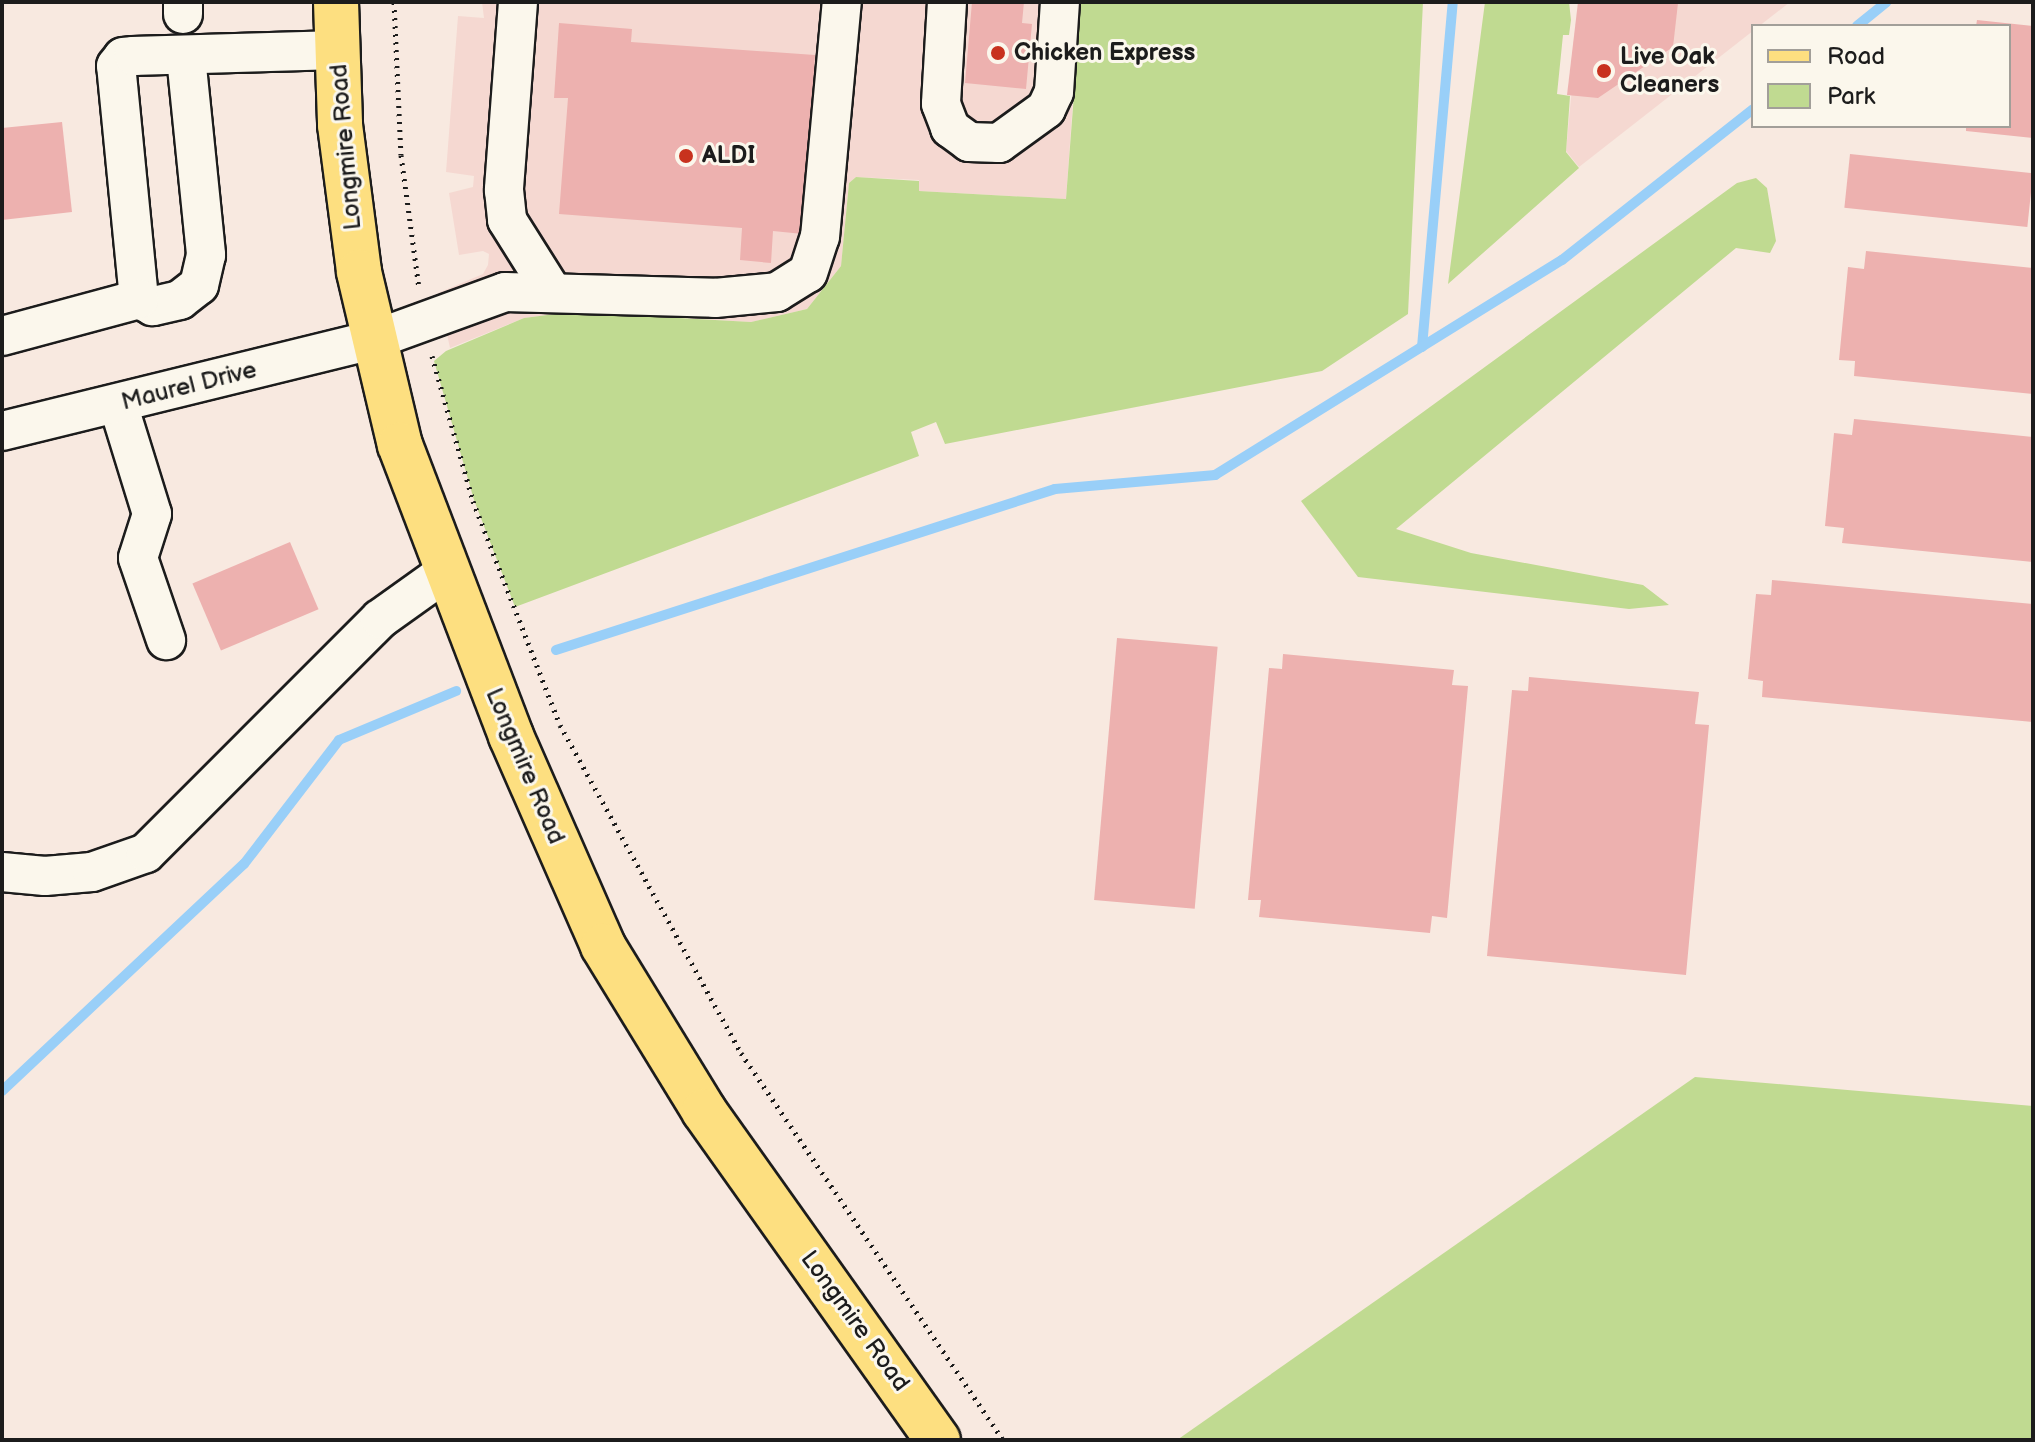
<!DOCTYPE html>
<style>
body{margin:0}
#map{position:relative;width:2035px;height:1442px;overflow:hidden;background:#f8e9e0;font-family:"Balsamiq Sans",sans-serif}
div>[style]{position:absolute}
.built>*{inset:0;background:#f5d8d1}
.green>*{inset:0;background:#c0da91}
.stream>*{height:10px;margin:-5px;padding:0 5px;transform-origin:5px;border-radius:5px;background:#99cff8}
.building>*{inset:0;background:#edb1af;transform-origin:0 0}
.path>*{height:5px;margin-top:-2.5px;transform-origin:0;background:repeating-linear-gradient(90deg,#1c1c1c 0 2px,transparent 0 8px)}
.roads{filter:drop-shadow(2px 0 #1c1c1c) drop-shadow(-2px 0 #1c1c1c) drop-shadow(0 2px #1c1c1c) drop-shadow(0 -2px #1c1c1c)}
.minor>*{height:38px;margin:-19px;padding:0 19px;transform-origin:19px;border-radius:19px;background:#fbf7ec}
.major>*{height:44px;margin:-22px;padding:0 22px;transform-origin:22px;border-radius:22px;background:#fddf80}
.dots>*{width:22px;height:22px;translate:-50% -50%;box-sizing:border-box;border:4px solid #fbf7ec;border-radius:50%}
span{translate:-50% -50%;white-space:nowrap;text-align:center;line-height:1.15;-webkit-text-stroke:6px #fbf7ec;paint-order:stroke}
.poi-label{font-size:24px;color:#1c1c1c;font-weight:700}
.left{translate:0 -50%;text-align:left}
.street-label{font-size:24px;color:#1c1c1c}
.frame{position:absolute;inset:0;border:4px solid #1c1c1c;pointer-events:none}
.legend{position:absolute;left:1751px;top:24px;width:260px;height:104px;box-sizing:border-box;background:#fbf7ec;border:2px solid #a29f99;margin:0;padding:10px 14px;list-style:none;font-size:24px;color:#1c1c1c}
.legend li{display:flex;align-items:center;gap:16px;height:40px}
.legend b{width:40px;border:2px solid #a29f99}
</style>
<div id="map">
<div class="built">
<div style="clip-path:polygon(482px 2px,1080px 2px,1066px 199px,919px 191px,919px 180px,856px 177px,849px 183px,841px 266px,807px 309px,751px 322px,571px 312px,524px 318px,450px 348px,438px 293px,483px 274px,488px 265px,489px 254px,483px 251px,459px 255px,449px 193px,473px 187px,474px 176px,446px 172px,458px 16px,484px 18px)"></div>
<div style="clip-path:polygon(1580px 2px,1790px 2px,1579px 167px,1566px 151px)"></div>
</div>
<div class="green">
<div style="clip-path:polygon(1081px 2px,1423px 2px,1408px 314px,1322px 371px,945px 444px,936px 422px,911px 432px,919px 456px,515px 607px,474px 500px,434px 361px,446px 351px,524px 318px,571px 312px,751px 322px,807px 309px,841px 266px,849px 183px,856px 177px,919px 181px,919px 191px,1066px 199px)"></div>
<div style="clip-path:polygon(1485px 2px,1569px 2px,1571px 20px,1569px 35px,1563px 35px,1557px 94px,1570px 96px,1566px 152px,1579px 168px,1448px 284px)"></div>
<div style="clip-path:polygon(1756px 178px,1767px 188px,1776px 241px,1770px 253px,1736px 248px,1396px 529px,1471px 553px,1643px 585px,1669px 605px,1629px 609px,1358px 577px,1301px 501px,1737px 183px)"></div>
<div style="clip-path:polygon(1695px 1077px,2033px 1106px,2033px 1440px,1177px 1440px)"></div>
</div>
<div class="stream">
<div style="left:1857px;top:26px;width:38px;rotate:-39deg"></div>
<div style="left:1422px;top:347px;width:346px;rotate:-84.9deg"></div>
<div style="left:556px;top:650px;width:524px;rotate:-17.88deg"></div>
<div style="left:1055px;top:489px;width:161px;rotate:-5deg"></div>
<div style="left:1215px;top:475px;width:408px;rotate:-31.8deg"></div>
<div style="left:1562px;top:260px;width:243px;rotate:-38.3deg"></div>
<div style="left:2px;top:1091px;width:332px;rotate:-43.2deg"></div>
<div style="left:244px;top:864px;width:156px;rotate:-52.5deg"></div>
<div style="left:339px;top:740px;width:127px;rotate:-22.7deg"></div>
</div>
<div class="building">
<div style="clip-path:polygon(972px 2px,1024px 2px,1022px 23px,1032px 24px,1026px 89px,965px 83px)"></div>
<div style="clip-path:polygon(1578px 2px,1678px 3px,1673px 47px,1598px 98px,1567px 95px)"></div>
<div style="clip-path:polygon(1977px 20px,2033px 26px,2033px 138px,1966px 131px,1966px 126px,2009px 126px,2009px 26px,1976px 26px)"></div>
<div style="clip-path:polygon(559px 23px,632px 29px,631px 42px,815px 55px,803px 234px,773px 231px,771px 263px,740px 260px,742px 228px,559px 214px,568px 98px,554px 98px)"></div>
<div style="clip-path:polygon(62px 122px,72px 212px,2px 220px,2px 128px)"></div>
<div style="left:1850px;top:154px;width:184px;height:54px;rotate:6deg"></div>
<div style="clip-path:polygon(1866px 251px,2033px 268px,2033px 394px,1854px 376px,1855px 361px,1839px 360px,1848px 267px,1864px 269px)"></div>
<div style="clip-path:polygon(1854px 419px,2033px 437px,2033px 562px,1842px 543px,1844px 528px,1825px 526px,1834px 433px,1852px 435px)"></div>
<div style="left:290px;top:542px;width:73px;height:106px;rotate:67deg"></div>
<div style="clip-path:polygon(1772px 580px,2033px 604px,2033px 722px,1762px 697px,1763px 681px,1748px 679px,1756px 594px,1771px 595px)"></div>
<div style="left:1117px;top:638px;width:101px;height:263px;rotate:5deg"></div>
<div style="clip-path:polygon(1283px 654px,1454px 670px,1452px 685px,1468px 686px,1447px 918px,1432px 916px,1430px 933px,1259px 917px,1261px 900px,1248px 900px,1269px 668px,1282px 669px)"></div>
<div style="clip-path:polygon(1529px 677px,1699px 692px,1695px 724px,1709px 725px,1686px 975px,1487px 956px,1512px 690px,1528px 691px)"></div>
</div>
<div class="path">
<div style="left:394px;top:2px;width:153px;rotate:87.4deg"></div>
<div style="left:401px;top:155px;width:134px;rotate:82.3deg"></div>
<div style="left:432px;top:356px;width:151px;rotate:74.2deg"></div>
<div style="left:473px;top:501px;width:240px;rotate:68.8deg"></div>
<div style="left:560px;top:725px;width:375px;rotate:61.1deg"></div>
<div style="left:741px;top:1053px;width:467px;rotate:55.9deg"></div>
</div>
<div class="roads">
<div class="minor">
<div style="left:518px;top:2px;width:189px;rotate:94.3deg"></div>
<div style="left:504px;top:190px;width:30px;rotate:84deg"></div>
<div style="left:507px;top:220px;width:86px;rotate:57.8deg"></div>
<div style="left:947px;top:2px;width:102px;rotate:93.4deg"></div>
<div style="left:941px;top:104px;width:26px;rotate:69deg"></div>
<div style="left:950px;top:128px;width:24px;rotate:36deg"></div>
<div style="left:969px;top:142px;width:30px;rotate:2deg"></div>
<div style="left:999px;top:143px;width:58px;rotate:-35.9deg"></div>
<div style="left:1046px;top:109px;width:19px;rotate:-65deg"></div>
<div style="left:1054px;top:92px;width:90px;rotate:-86.2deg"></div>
<div style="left:183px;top:14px;width:12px;rotate:-90deg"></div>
<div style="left:186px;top:57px;width:199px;rotate:84.2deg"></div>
<div style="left:206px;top:255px;width:31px;rotate:103deg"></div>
<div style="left:199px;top:285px;width:24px;rotate:142deg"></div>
<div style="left:180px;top:300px;width:28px;rotate:167deg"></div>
<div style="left:153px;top:306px;width:16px;rotate:-153deg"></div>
<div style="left:139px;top:299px;width:234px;rotate:-95.6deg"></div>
<div style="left:116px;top:66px;width:11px;rotate:-52deg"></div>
<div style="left:123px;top:57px;width:11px;rotate:-5deg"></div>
<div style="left:134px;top:56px;width:203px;rotate:-1.7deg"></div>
<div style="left:2px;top:336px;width:142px;rotate:-15.1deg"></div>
<div style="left:118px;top:404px;width:115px;rotate:72.8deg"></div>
<div style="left:152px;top:514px;width:46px;rotate:107.7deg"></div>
<div style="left:138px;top:558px;width:87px;rotate:71.1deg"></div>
<div style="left:2px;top:431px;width:385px;rotate:-13.8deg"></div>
<div style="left:376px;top:339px;width:137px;rotate:-20deg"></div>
<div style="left:505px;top:292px;width:210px;rotate:1.6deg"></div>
<div style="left:715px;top:298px;width:62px;rotate:-5.5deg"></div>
<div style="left:777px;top:292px;width:36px;rotate:-32deg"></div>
<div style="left:808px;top:273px;width:38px;rotate:-72deg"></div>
<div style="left:820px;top:237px;width:236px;rotate:-84.7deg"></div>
<div style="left:2px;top:872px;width:43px;rotate:5.3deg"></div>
<div style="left:45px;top:876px;width:47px;rotate:-4.9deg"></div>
<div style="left:92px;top:872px;width:57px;rotate:-19.4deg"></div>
<div style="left:146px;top:853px;width:331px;rotate:-45deg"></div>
<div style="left:380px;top:619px;width:82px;rotate:-35.6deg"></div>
</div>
<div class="major">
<div style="left:336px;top:2px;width:123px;rotate:88.1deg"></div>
<div style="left:340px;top:125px;width:148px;rotate:82.6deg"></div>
<div style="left:359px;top:272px;width:178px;rotate:76.7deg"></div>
<div style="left:400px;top:445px;width:311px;rotate:69.1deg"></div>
<div style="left:511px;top:736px;width:229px;rotate:66.3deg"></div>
<div style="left:603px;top:946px;width:193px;rotate:58.5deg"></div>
<div style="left:704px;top:1111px;width:404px;rotate:54.6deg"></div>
</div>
</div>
<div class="dots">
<div style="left:998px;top:53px;background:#c8321e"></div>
<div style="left:1604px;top:71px;background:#c8321e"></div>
<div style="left:686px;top:156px;background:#c8321e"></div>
</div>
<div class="poi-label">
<span class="left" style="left:1014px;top:53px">Chicken Express</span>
<span class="left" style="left:1620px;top:71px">Live Oak<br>Cleaners</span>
<span class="left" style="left:702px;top:156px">ALDI</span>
</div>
<div class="street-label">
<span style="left:346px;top:147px;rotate:-95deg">Longmire Road</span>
<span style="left:189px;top:386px;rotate:-14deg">Maurel Drive</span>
<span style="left:525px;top:766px;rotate:67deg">Longmire Road</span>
<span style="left:855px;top:1321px;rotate:54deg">Longmire Road</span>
</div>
<div class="frame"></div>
<ul class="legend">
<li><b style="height:10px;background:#fddf80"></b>Road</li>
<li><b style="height:22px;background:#c0da91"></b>Park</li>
</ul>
</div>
